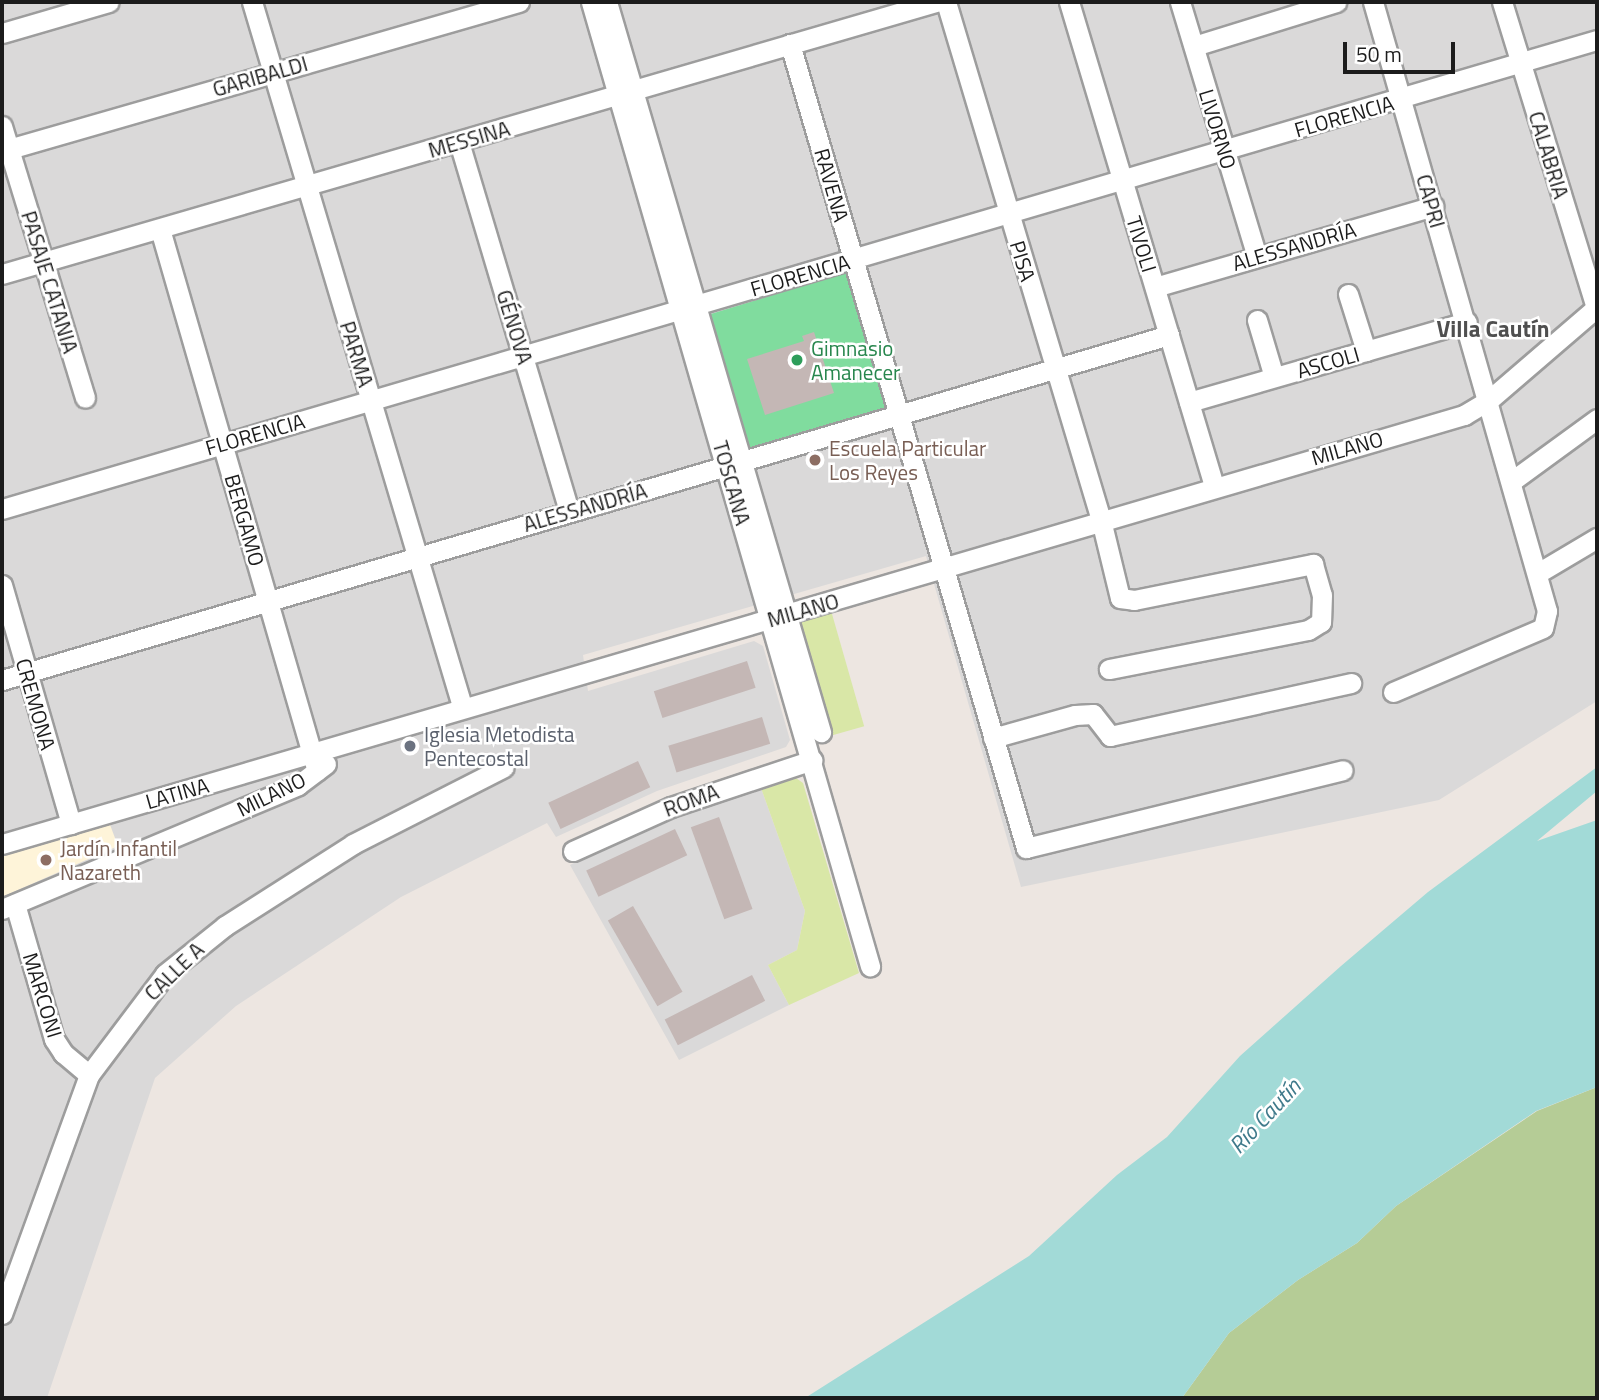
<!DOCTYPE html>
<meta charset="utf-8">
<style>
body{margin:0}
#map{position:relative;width:1599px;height:1400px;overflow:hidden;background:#ede6e1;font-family:"Titillium Web",sans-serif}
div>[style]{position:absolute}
.residential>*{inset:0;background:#dad9d9}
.education>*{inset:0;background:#fef4d9}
.grass>*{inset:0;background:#d9e7a7;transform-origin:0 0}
.forest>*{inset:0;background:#b5cc96}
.pitch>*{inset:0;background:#80dc9e;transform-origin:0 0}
.water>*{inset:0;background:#a2dad7}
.building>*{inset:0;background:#c4b7b5;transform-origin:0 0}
.roads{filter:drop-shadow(2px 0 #9d9d9d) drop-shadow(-2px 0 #9d9d9d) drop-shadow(0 2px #9d9d9d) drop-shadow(0 -2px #9d9d9d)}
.minor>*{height:19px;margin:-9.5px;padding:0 9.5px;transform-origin:9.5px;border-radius:9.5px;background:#fff}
.dots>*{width:19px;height:19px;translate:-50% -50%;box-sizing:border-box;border:4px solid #fff;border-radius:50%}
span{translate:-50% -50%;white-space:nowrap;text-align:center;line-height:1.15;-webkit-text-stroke:5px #fff;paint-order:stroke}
.street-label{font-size:21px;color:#1c1c1c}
.leisure-label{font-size:21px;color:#27864d}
.left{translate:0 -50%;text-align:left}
.education-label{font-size:21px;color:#785e54}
.worship-label{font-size:21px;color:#5b616d}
.neighbourhood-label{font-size:23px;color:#4f4f4f;font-weight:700}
.water-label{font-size:23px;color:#3f7a8b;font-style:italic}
.frame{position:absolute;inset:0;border:4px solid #1c1c1c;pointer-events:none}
.scale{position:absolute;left:1343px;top:42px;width:112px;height:32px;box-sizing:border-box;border:4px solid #1c1c1c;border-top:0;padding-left:9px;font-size:21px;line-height:24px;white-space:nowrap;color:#1c1c1c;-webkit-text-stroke:5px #fff;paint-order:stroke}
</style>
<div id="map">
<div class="residential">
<div style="clip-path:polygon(2px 2px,1597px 2px,1597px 701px,1439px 800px,1021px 887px,926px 556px,583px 655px,588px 691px,754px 641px,763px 646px,790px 740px,786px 747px,657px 791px,556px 837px,547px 823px,401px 897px,236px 1006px,155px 1078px,47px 1398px,2px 1398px)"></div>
<div style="clip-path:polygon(761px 788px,805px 911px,797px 950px,768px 965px,789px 1005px,679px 1060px,570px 865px,627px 836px)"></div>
</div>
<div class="education">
<div style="clip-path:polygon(109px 822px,118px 846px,2px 897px,2px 852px)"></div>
</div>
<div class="grass">
<div style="left:830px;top:607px;width:124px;height:33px;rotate:74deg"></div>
<div style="clip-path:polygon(796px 778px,803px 783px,859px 973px,789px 1005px,768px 965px,797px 950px,805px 911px,761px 788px)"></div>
</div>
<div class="forest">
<div style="clip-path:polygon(1597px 1087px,1597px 1398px,1182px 1398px,1229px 1333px,1298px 1280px,1357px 1243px,1396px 1206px,1537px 1111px)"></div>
</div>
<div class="pitch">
<div style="left:848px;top:272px;width:141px;height:147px;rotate:73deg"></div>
</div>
<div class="water">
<div style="clip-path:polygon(1597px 767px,1597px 791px,1537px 841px,1597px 820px,1597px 1087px,1536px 1111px,1396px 1206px,1357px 1243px,1298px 1280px,1229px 1333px,1182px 1398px,805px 1398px,1029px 1256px,1117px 1175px,1167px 1137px,1240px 1056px,1341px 966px,1428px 892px)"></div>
</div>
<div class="building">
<div style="clip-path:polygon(814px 332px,834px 393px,765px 415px,747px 359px,804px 341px,802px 336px)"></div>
<div style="left:747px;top:661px;width:28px;height:98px;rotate:72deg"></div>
<div style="left:762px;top:717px;width:28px;height:98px;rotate:73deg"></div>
<div style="left:638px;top:761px;width:29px;height:99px;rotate:65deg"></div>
<div style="left:719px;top:817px;width:98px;height:30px;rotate:70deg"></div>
<div style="left:675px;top:829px;width:29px;height:98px;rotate:65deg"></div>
<div style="left:633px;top:906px;width:99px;height:29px;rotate:60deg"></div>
<div style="left:752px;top:975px;width:29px;height:98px;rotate:63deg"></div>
</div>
<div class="roads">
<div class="minor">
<div style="left:252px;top:2px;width:735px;rotate:73.39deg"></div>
<div style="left:591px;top:2px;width:1004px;rotate:73.86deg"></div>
<div style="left:607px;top:2px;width:761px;rotate:73.66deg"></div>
<div style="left:946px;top:2px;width:541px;rotate:73.34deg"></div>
<div style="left:1101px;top:520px;width:80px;rotate:76.3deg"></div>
<div style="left:1120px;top:598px;width:14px;rotate:8deg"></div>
<div style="left:1134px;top:600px;width:183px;rotate:-11.4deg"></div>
<div style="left:1313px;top:564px;width:32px;rotate:74deg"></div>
<div style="left:1322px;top:595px;width:27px;rotate:92deg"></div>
<div style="left:1321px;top:622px;width:15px;rotate:148deg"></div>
<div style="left:1308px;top:630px;width:203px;rotate:168.9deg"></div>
<div style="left:1069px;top:2px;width:505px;rotate:73.32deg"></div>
<div style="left:1180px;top:2px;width:266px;rotate:73.2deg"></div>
<div style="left:1373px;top:2px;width:633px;rotate:74.05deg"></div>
<div style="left:1547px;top:611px;width:17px;rotate:103deg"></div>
<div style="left:1543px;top:628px;width:163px;rotate:156.9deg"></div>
<div style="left:1502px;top:2px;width:320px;rotate:72.9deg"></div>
<div style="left:2px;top:33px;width:111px;rotate:-16.2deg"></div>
<div style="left:790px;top:44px;width:838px;rotate:73.64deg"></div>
<div style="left:1026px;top:848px;width:326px;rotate:-13.8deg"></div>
<div style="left:1194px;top:46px;width:149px;rotate:-17.2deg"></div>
<div style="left:2px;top:126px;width:284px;rotate:73deg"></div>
<div style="left:459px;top:142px;width:386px;rotate:73.4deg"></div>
<div style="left:2px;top:151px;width:538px;rotate:-16.08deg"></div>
<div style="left:160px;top:229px;width:564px;rotate:73.85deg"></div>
<div style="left:2px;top:274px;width:973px;rotate:-16.24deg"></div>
<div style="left:1155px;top:287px;width:290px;rotate:-16.2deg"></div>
<div style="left:1348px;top:294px;width:60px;rotate:72.5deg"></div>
<div style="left:1257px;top:320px;width:59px;rotate:73.4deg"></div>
<div style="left:1189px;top:402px;width:289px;rotate:-16.1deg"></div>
<div style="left:1512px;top:481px;width:105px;rotate:-36.1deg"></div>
<div style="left:2px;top:509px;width:1663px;rotate:-16.39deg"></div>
<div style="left:1538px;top:573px;width:69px;rotate:-30.7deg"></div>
<div style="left:2px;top:585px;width:249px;rotate:73.9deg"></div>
<div style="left:2px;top:680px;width:1217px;rotate:-16.47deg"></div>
<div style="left:993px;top:738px;width:85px;rotate:-15.7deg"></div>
<div style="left:1075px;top:715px;width:18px;rotate:-3deg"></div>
<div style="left:1093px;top:714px;width:28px;rotate:52deg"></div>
<div style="left:1110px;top:736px;width:247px;rotate:-12.4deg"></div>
<div style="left:2px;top:844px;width:1524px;rotate:-16.35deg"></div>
<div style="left:1464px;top:415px;width:29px;rotate:-31deg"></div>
<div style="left:1489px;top:400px;width:143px;rotate:-40.7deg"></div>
<div style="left:573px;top:851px;width:107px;rotate:-24.2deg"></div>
<div style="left:671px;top:807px;width:149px;rotate:-18.4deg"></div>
<div style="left:15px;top:904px;width:141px;rotate:73.9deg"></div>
<div style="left:54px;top:1039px;width:17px;rotate:57deg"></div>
<div style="left:63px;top:1053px;width:34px;rotate:40deg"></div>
<div style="left:2px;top:909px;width:321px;rotate:-22.7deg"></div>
<div style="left:298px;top:785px;width:35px;rotate:-37deg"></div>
<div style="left:2px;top:1314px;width:254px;rotate:-70deg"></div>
<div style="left:89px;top:1075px;width:126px;rotate:-53deg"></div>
<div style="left:165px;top:974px;width:77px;rotate:-38.7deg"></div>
<div style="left:225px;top:926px;width:152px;rotate:-32.6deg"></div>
<div style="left:353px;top:844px;width:169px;rotate:-27deg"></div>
</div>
</div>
<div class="dots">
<div style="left:797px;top:360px;background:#2e9e5b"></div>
<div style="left:815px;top:460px;background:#8d6e63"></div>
<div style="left:410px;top:746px;background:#6b7280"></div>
<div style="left:46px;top:860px;background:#8d6e63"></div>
</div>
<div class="street-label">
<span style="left:260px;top:76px;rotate:-16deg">GARIBALDI</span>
<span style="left:1344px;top:116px;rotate:-16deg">FLORENCIA</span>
<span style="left:1218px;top:129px;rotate:73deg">LIVORNO</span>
<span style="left:469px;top:139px;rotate:-16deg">MESSINA</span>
<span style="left:1549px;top:155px;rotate:73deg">CALABRIA</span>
<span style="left:832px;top:185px;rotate:74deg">RAVENA</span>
<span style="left:1431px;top:201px;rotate:74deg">CAPRI</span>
<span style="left:1142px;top:244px;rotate:73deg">TIVOLI</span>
<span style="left:1294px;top:246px;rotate:-16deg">ALESSANDRÍA</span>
<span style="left:1023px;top:261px;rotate:73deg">PISA</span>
<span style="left:800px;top:275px;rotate:-16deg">FLORENCIA</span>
<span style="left:50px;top:282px;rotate:73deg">PASAJE CATANIA</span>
<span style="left:515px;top:327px;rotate:73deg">GÉNOVA</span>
<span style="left:357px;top:354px;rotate:73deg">PARMA</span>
<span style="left:1328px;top:362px;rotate:-16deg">ASCOLI</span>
<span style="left:255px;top:434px;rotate:-16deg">FLORENCIA</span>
<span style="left:1347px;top:448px;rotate:-16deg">MILANO</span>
<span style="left:732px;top:483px;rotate:74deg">TOSCANA</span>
<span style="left:585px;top:507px;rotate:-16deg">ALESSANDRÍA</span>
<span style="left:245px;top:520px;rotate:74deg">BERGAMO</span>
<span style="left:803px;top:610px;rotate:-16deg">MILANO</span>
<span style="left:36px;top:704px;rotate:74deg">CREMONA</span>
<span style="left:177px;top:793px;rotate:-16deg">LATINA</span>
<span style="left:271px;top:794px;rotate:-26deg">MILANO</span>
<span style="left:691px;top:800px;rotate:-20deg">ROMA</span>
<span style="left:174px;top:971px;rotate:-44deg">CALLE A</span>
<span style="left:43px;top:995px;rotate:73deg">MARCONI</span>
</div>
<div class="leisure-label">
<span class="left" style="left:811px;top:360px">Gimnasio<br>Amanecer</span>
</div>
<div class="education-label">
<span class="left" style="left:829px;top:460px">Escuela Particular<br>Los Reyes</span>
<span class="left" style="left:60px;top:860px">Jardín Infantil<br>Nazareth</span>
</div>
<div class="worship-label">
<span class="left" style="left:424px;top:746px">Iglesia Metodista<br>Pentecostal</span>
</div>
<div class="neighbourhood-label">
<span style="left:1493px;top:329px">Villa Cautín</span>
</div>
<div class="water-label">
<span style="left:1265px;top:1116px;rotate:-47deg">Río Cautín</span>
</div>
<div class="frame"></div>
<div class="scale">50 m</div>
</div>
